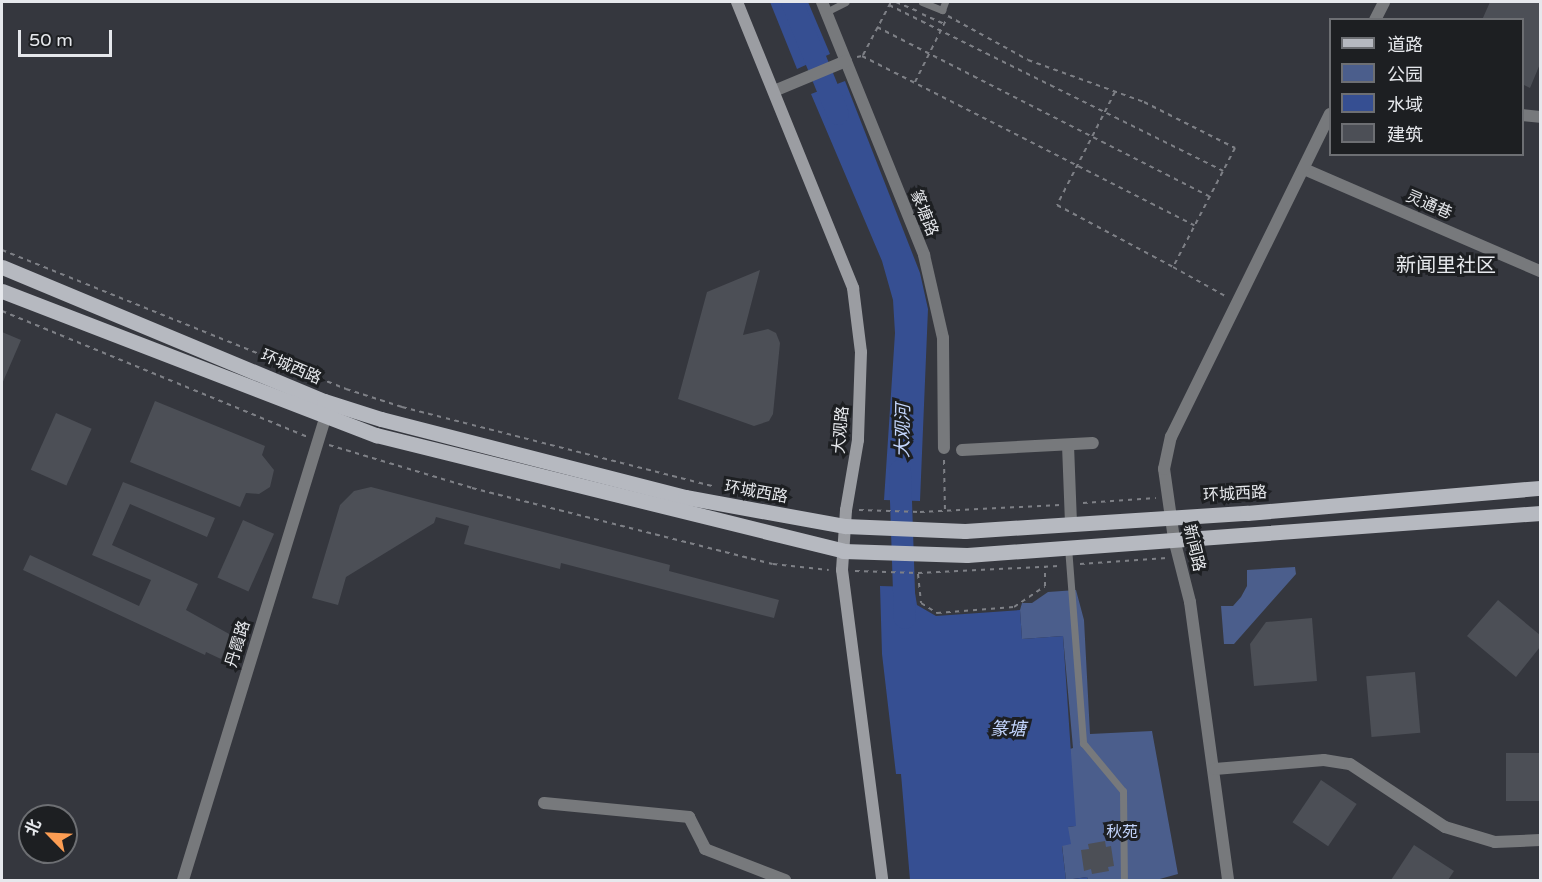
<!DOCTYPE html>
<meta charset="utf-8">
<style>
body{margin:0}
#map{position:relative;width:1542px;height:882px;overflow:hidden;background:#35373e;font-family:"Varela Round","Noto Sans SC",sans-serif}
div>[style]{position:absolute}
.green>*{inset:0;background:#4b5e8c}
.water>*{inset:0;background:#364f92}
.river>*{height:22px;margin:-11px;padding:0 11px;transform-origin:11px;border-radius:11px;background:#364f92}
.building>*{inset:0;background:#4c4f56;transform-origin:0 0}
.path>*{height:2px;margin-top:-1px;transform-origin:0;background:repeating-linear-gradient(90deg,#7e8086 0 4.5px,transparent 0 9px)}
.service>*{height:7px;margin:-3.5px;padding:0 3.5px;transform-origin:3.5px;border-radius:3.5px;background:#77797c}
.minor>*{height:12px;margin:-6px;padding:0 6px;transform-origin:6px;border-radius:6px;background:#77797c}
.tertiary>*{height:12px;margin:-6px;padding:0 6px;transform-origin:6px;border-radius:6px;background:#77797c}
.secondary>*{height:12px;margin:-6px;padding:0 6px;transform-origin:6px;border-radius:6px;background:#9b9da2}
.primary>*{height:15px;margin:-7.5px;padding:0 7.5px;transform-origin:7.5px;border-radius:7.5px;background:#b6b9c0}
span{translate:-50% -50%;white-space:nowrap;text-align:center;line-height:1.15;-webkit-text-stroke:6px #1d1f22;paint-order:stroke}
.street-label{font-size:16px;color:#e6e8ec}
.park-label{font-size:16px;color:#c1d2f9}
.water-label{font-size:18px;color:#c4d6fd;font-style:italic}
.quarter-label{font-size:20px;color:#e6e8ec}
.frame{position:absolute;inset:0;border:3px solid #e6e8ec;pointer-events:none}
.legend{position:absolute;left:1329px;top:18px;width:195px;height:138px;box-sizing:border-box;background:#1d1f22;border:2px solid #6d6f73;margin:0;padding:8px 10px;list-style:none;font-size:18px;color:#e6e8ec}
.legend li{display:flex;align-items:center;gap:12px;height:30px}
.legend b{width:30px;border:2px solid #6d6f73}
.north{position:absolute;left:18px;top:804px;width:60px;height:60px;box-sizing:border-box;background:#1d1f22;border:2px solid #6d6f73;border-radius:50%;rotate:294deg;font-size:16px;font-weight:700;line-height:24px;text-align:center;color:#e6e8ec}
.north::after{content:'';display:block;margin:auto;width:21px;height:27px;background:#fc9d53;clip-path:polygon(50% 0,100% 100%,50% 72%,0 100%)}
.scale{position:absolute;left:18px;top:30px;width:94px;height:27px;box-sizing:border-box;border:3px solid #e6e8ec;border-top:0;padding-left:8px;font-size:18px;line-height:21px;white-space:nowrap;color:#e6e8ec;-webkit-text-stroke:4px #1d1f22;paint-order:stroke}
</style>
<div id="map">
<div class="green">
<div style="clip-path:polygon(1295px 567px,1296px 574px,1234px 644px,1224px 644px,1221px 606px,1233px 606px,1241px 597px,1247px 586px,1247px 570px)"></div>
<div style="clip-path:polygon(1076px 590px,1084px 620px,1090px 734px,1152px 731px,1178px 874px,1156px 880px,1088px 880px,1087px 877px,1066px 880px,1062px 845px,1068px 827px,1075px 826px,1070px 749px,1073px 748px,1063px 636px,1022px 639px,1020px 610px,1022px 603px,1032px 603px,1048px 592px)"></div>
</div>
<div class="water">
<div style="clip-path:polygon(770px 2px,808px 2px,830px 54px,797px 69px)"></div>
<div style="clip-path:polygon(845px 81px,920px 273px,928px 309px,920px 501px,884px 500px,895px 333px,893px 300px,882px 261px,811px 94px)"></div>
<div style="clip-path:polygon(880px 586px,914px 587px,917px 605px,936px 616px,1020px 610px,1022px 639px,1063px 636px,1076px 826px,1068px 827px,1071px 844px,1062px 846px,1066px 880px,1087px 877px,1088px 880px,910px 880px,901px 774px,896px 774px,882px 654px)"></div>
</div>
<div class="river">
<div style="left:792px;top:2px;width:121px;rotate:67.7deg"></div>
<div style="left:900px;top:471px;width:147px;rotate:88.1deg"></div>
</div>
<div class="building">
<div style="clip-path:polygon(1490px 2px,1540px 2px,1540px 64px,1530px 88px,1522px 84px,1522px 20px,1482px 20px)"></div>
<div style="clip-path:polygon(760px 270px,743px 335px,768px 329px,776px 333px,780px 343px,773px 414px,769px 421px,754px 426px,678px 399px,707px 292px)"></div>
<div style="clip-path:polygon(2px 332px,21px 340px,2px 384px)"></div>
<div style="clip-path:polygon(155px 401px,265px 446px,262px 455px,274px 470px,270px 487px,259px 494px,246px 493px,240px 507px,130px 462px)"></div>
<div style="left:56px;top:413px;width:39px;height:62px;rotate:24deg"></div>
<div style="clip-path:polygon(123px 482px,215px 518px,207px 537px,130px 504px,112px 545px,198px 584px,186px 610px,231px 635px,221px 659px,206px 652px,205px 655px,23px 570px,30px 555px,139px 606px,151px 580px,92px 555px)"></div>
<div style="clip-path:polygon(371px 487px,670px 565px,669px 571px,779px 600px,774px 618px,561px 563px,560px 569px,464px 544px,469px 526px,436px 517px,434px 523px,346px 577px,338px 605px,312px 598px,340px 505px,354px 491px)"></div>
<div style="left:243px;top:520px;width:34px;height:63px;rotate:24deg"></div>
<div style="clip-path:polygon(1498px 600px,1540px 635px,1540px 647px,1516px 677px,1467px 636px)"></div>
<div style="clip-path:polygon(1312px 618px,1317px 681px,1254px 686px,1250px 644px,1266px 622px)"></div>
<div style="left:1415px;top:672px;width:61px;height:49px;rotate:85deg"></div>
<div style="left:1540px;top:753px;width:48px;height:34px;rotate:90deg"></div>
<div style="left:1321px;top:780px;width:43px;height:51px;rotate:34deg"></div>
<div style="clip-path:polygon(1105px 841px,1106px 847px,1111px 846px,1114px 866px,1108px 867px,1109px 871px,1092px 874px,1091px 869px,1084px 871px,1081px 850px,1089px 849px,1088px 844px)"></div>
<div style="clip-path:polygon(1414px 845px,1454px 871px,1448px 880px,1391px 880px)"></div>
</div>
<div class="path">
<div style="left:896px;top:2px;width:23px;rotate:23deg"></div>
<div style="left:889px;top:5px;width:373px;rotate:26.4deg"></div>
<div style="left:922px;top:14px;width:24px;rotate:24deg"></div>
<div style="left:948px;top:16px;width:91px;rotate:28.8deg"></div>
<div style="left:1028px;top:60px;width:123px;rotate:19.9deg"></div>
<div style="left:1144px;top:102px;width:102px;rotate:26.8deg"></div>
<div style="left:1235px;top:148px;width:134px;rotate:117.5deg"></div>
<div style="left:1173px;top:267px;width:62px;rotate:29.1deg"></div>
<div style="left:877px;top:27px;width:373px;rotate:27deg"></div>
<div style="left:863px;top:55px;width:60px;rotate:-62.2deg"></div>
<div style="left:857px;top:57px;width:5px;rotate:-11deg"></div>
<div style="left:862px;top:56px;width:373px;rotate:27deg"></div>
<div style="left:915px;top:82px;width:72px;rotate:-63.4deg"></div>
<div style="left:1115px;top:92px;width:127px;rotate:117.2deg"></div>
<div style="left:1057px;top:205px;width:132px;rotate:28.1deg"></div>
<div style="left:2px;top:250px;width:371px;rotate:22deg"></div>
<div style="left:346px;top:389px;width:59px;rotate:17.8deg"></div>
<div style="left:402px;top:407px;width:323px;rotate:14.3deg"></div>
<div style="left:2px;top:311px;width:330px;rotate:22.4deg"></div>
<div style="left:329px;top:445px;width:149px;rotate:16.7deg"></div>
<div style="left:472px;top:488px;width:310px;rotate:14.2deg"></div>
<div style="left:773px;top:564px;width:56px;rotate:6.1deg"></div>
<div style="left:944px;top:460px;width:51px;rotate:88.9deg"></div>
<div style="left:1083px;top:503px;width:73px;rotate:-3.9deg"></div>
<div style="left:859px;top:510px;width:61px;rotate:1.9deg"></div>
<div style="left:920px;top:512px;width:140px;rotate:-2.9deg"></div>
<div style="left:1080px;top:564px;width:87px;rotate:-3.9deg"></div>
<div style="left:855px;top:571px;width:63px;rotate:1.8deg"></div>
<div style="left:918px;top:573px;width:141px;rotate:-2.8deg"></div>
<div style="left:918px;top:574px;width:29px;rotate:84deg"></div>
<div style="left:921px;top:603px;width:19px;rotate:32deg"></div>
<div style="left:937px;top:613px;width:77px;rotate:-4.5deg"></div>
<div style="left:1014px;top:607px;width:37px;rotate:-34deg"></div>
<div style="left:1045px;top:586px;width:19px;rotate:-90deg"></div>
</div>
<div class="service">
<div style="left:922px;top:2px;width:22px;rotate:22deg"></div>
<div style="left:942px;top:10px;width:9px;rotate:-69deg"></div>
<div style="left:826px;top:12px;width:22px;rotate:-27deg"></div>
<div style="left:1068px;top:547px;width:197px;rotate:85.6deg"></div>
<div style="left:1083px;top:743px;width:62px;rotate:50.2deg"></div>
<div style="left:1123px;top:791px;width:89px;rotate:89.4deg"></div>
</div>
<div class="minor">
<div style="left:822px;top:2px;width:273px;rotate:68deg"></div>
<div style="left:924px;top:255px;width:85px;rotate:77.1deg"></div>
<div style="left:943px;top:338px;width:110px;rotate:89.5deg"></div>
<div style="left:774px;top:91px;width:78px;rotate:-22.6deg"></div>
<div style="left:1522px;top:115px;width:18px;rotate:6deg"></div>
<div style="left:1304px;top:169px;width:257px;rotate:23.4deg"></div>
<div style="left:1068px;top:445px;width:78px;rotate:87.8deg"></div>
<div style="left:962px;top:450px;width:131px;rotate:-3.1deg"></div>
<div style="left:1174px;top:539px;width:65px;rotate:75.7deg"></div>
<div style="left:1190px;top:602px;width:281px;rotate:82.2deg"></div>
<div style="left:1215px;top:769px;width:109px;rotate:-4.7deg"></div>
<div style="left:1324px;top:760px;width:26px;rotate:9deg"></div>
<div style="left:1350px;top:764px;width:114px;rotate:33.6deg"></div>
<div style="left:1445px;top:827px;width:52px;rotate:16.7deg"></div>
<div style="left:1495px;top:842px;width:45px;rotate:-2.5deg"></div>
<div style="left:544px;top:803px;width:146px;rotate:5.5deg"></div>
<div style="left:689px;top:817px;width:36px;rotate:63deg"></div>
<div style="left:705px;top:849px;width:86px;rotate:21.2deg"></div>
</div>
<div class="tertiary">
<div style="left:1375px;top:20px;width:20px;rotate:-63deg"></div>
<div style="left:1174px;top:539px;width:71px;rotate:-98.1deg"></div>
<div style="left:1164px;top:469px;width:33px;rotate:-78deg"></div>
<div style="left:1171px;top:437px;width:360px;rotate:-63.8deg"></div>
<div style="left:183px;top:880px;width:484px;rotate:-72.9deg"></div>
</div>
<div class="secondary">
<div style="left:737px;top:2px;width:309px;rotate:67.9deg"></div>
<div style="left:853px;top:288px;width:64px;rotate:82.9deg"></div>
<div style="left:861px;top:352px;width:88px;rotate:92deg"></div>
<div style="left:858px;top:440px;width:71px;rotate:99.7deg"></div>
<div style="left:846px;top:510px;width:60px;rotate:93.8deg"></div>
<div style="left:842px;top:570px;width:313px;rotate:82.6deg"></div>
</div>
<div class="primary">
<div style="left:2px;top:267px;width:349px;rotate:22.6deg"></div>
<div style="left:324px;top:401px;width:60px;rotate:17.5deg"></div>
<div style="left:381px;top:419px;width:314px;rotate:14.4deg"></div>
<div style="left:685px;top:497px;width:163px;rotate:10.3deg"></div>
<div style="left:845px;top:526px;width:120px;rotate:2.4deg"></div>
<div style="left:965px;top:531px;width:283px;rotate:-3.7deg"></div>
<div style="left:1247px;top:513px;width:294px;rotate:-4.9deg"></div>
<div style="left:2px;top:291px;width:401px;rotate:21.1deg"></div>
<div style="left:376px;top:435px;width:481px;rotate:13.9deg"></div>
<div style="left:843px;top:551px;width:124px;rotate:1.8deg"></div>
<div style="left:967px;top:555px;width:575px;rotate:-4.19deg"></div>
</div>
<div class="street-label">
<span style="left:1429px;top:205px;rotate:23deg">灵通巷</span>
<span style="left:924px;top:213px;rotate:68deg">篆塘路</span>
<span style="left:291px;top:367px;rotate:23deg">环城西路</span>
<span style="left:841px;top:430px;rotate:-85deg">大观路</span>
<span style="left:756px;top:492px;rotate:10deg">环城西路</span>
<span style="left:1235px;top:494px;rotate:-3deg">环城西路</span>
<span style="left:1194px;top:548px;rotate:77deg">新闻路</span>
<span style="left:238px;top:644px;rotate:-73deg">丹霞路</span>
</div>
<div class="park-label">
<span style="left:1122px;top:832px">秋苑</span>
</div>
<div class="water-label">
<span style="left:903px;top:431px;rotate:-89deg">大观河</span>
<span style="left:1008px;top:729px">篆塘</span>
</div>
<div class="quarter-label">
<span style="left:1446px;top:266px">新闻里社区</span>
</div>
<div class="frame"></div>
<ul class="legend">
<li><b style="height:8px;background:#b6b9c0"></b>道路</li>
<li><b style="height:16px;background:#4b5e8c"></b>公园</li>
<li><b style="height:16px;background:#364f92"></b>水域</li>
<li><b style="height:16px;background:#4c4f56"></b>建筑</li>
</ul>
<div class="north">北</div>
<div class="scale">50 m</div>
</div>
